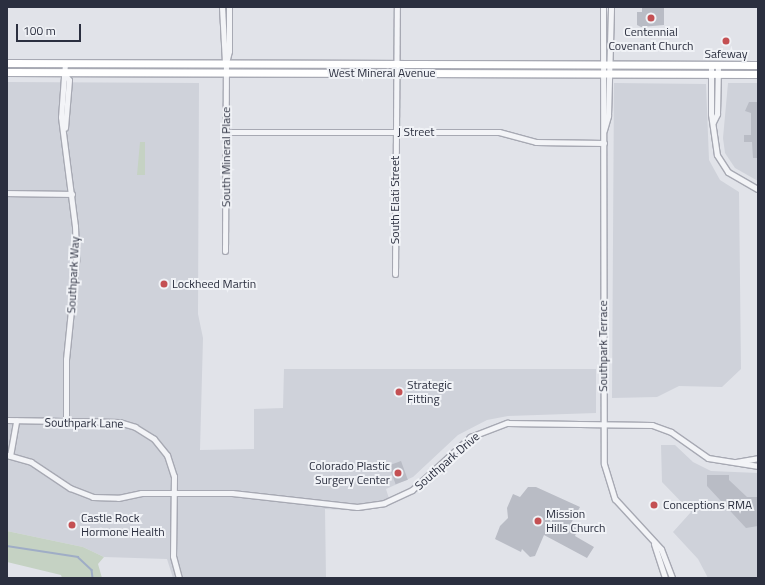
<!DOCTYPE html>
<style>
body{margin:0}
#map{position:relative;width:765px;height:585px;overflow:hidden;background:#e1e3e9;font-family:"Titillium Web",sans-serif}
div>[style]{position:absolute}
.built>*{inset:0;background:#cfd2da}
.green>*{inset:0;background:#c5d2c3}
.stream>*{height:1.5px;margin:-0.75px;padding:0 0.75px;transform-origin:0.75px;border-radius:0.75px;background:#9fadc6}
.building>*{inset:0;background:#b9bcc5;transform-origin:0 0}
.roads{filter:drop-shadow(1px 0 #a7a9b3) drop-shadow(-1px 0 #a7a9b3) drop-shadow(0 1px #a7a9b3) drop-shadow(0 -1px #a7a9b3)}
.minor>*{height:5px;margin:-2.5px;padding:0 2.5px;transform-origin:2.5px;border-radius:2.5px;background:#f3f4f7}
.secondary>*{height:7px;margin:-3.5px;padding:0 3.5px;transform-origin:3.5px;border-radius:3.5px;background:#fff}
.dots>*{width:11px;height:11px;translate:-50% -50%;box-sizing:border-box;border:2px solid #f0f2f6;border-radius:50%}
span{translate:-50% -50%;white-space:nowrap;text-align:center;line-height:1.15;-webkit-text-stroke:4px #f0f2f6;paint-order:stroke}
.poi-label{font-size:12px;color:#2b2f3f}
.left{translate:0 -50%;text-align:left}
.right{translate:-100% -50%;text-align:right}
.street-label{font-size:12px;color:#2b2f3f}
.frame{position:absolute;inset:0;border:8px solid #2b2f3f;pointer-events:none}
.scale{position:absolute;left:16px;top:24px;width:65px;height:18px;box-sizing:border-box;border:2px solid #2b2f3f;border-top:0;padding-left:5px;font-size:12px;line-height:14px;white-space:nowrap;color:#2b2f3f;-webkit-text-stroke:3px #f0f2f6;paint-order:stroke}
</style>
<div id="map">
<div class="built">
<div style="clip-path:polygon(7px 82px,199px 83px,198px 314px,203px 338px,200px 450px,254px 449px,254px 409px,283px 408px,284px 369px,596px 369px,596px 413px,508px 416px,487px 420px,458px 435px,413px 477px,386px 489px,391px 505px,363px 511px,325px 509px,326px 578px,173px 578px,167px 559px,104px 557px,83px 547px,7px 531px)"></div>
<div style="clip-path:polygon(614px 83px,706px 84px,709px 160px,720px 180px,739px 192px,741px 369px,722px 387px,679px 386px,657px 397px,612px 398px)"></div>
<div style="clip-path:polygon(728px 83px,758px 83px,758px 181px,735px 168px,725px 153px,723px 138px)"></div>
<div style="clip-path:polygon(661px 445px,675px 445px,693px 462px,711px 471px,758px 473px,758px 578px,708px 578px,698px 559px,673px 532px,691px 512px,662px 482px)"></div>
</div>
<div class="green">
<div style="clip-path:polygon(140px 142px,145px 142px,145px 175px,137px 175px)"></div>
<div style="clip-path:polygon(7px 531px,83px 547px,104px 557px,98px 564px,102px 578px,62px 578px,61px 575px,7px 562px)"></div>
</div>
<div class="stream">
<div style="left:7px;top:546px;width:72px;rotate:8.8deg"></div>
<div style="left:78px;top:557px;width:19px;rotate:43deg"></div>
<div style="left:92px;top:570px;width:8px;rotate:83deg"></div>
</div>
<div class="building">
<div style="clip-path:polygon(642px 7px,664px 7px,664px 25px,641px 27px,637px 25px,637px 12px,642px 12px)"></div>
<div style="clip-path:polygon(749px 102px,758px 102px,758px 158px,753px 158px,752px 142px,744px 142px,744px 135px,751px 135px,751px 113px,745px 111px)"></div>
<div style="left:401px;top:461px;width:20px;height:13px;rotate:70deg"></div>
<div style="clip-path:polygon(707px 475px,729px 475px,729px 480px,747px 497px,758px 497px,758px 526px,746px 528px,707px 486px)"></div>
<div style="clip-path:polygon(528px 487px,536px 487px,580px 507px,570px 525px,578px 529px,575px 536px,594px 547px,587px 558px,544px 535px,535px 556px,530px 557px,522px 549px,521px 552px,495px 539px,500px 526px,508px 518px,507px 508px,513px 494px,520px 497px)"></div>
</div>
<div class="roads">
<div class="minor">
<div style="left:222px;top:7px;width:55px;rotate:86.9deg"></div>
<div style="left:603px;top:7px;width:457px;rotate:89.9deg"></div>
<div style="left:604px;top:464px;width:37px;rotate:73deg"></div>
<div style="left:615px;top:499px;width:68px;rotate:47.4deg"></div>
<div style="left:661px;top:549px;width:31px;rotate:69deg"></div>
<div style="left:65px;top:63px;width:54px;rotate:94.2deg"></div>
<div style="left:61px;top:117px;width:110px;rotate:82.7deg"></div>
<div style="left:75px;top:226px;width:35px;rotate:88deg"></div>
<div style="left:76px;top:261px;width:99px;rotate:95.8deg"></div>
<div style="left:66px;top:359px;width:63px;rotate:90deg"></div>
<div style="left:711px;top:65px;width:49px;rotate:90deg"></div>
<div style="left:711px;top:114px;width:41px;rotate:81.7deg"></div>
<div style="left:717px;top:155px;width:20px;rotate:57deg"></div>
<div style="left:728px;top:172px;width:34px;rotate:30deg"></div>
<div style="left:65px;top:75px;width:6px;rotate:51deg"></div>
<div style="left:69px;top:80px;width:48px;rotate:94.8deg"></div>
<div style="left:713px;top:122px;width:9px;rotate:-63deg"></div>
<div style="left:717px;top:114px;width:49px;rotate:-88.8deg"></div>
<div style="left:604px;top:130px;width:15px;rotate:-74deg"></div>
<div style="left:608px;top:116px;width:109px;rotate:-88.4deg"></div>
<div style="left:226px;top:132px;width:273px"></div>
<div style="left:499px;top:132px;width:38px;rotate:15deg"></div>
<div style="left:536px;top:142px;width:68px;rotate:0.8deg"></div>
<div style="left:7px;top:193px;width:65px;rotate:0.9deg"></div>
<div style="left:225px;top:251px;width:188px;rotate:-89.7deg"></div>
<div style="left:226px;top:63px;width:12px;rotate:-76deg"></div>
<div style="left:229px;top:51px;width:44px;rotate:-90deg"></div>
<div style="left:395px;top:274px;width:267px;rotate:-89.6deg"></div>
<div style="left:7px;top:420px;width:112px;rotate:1deg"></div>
<div style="left:119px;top:422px;width:17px;rotate:17deg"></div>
<div style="left:135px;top:427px;width:22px;rotate:32deg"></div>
<div style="left:154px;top:439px;width:21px;rotate:51deg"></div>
<div style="left:167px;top:455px;width:22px;rotate:72deg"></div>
<div style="left:174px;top:476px;width:80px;rotate:90.7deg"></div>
<div style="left:173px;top:556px;width:23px;rotate:75deg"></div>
<div style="left:7px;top:455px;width:25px;rotate:16deg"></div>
<div style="left:31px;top:462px;width:47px;rotate:33.7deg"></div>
<div style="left:70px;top:488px;width:25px;rotate:21deg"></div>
<div style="left:93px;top:497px;width:25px;rotate:2deg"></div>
<div style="left:118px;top:498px;width:24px;rotate:-12deg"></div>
<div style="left:141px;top:493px;width:91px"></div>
<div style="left:232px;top:493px;width:126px;rotate:6.4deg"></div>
<div style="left:357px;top:507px;width:27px;rotate:-8deg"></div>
<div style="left:384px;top:503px;width:31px;rotate:-25deg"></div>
<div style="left:412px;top:490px;width:79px;rotate:-42.4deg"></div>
<div style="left:470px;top:437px;width:40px;rotate:-21deg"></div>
<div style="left:507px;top:423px;width:145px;rotate:0.8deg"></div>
<div style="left:652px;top:425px;width:20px;rotate:20deg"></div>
<div style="left:671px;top:432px;width:45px;rotate:35.1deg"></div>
<div style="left:708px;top:458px;width:51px;rotate:9.1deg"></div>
<div style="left:10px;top:456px;width:36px;rotate:-80deg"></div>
<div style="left:736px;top:462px;width:22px;rotate:-10deg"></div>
<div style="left:654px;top:544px;width:36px;rotate:72deg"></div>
</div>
<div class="secondary">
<div style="left:7px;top:63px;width:751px;rotate:0.15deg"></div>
<div style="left:7px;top:72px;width:751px;rotate:0.15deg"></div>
</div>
</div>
<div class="dots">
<div style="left:651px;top:18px;background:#c45053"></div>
<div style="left:726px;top:41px;background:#c45053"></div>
<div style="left:164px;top:284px;background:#c45053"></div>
<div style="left:399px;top:392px;background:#c45053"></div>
<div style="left:398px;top:473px;background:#c45053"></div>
<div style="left:654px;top:505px;background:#c45053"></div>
<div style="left:538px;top:521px;background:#c45053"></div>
<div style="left:72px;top:525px;background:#c45053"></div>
</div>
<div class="poi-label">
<span style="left:651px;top:39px">Centennial<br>Covenant Church</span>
<span style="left:726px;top:54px">Safeway</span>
<span class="left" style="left:172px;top:284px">Lockheed Martin</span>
<span class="left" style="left:407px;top:392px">Strategic<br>Fitting</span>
<span class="right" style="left:390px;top:473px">Colorado Plastic<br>Surgery Center</span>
<span class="left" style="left:663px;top:505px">Conceptions RMA</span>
<span class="left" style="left:546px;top:521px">Mission<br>Hills Church</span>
<span class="left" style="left:81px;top:525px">Castle Rock<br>Hormone Health</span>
</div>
<div class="street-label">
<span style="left:382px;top:73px">West Mineral Avenue</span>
<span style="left:416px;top:132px">J Street</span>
<span style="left:226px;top:157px;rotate:-90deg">South Mineral Place</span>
<span style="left:395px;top:200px;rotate:-90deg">South Elati Street</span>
<span style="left:73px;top:275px;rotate:-87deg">Southpark Way</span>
<span style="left:603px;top:346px;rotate:-90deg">Southpark Terrace</span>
<span style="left:84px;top:423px;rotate:1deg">Southpark Lane</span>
<span style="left:447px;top:461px;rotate:-41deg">Southpark Drive</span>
</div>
<div class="frame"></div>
<div class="scale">100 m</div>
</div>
